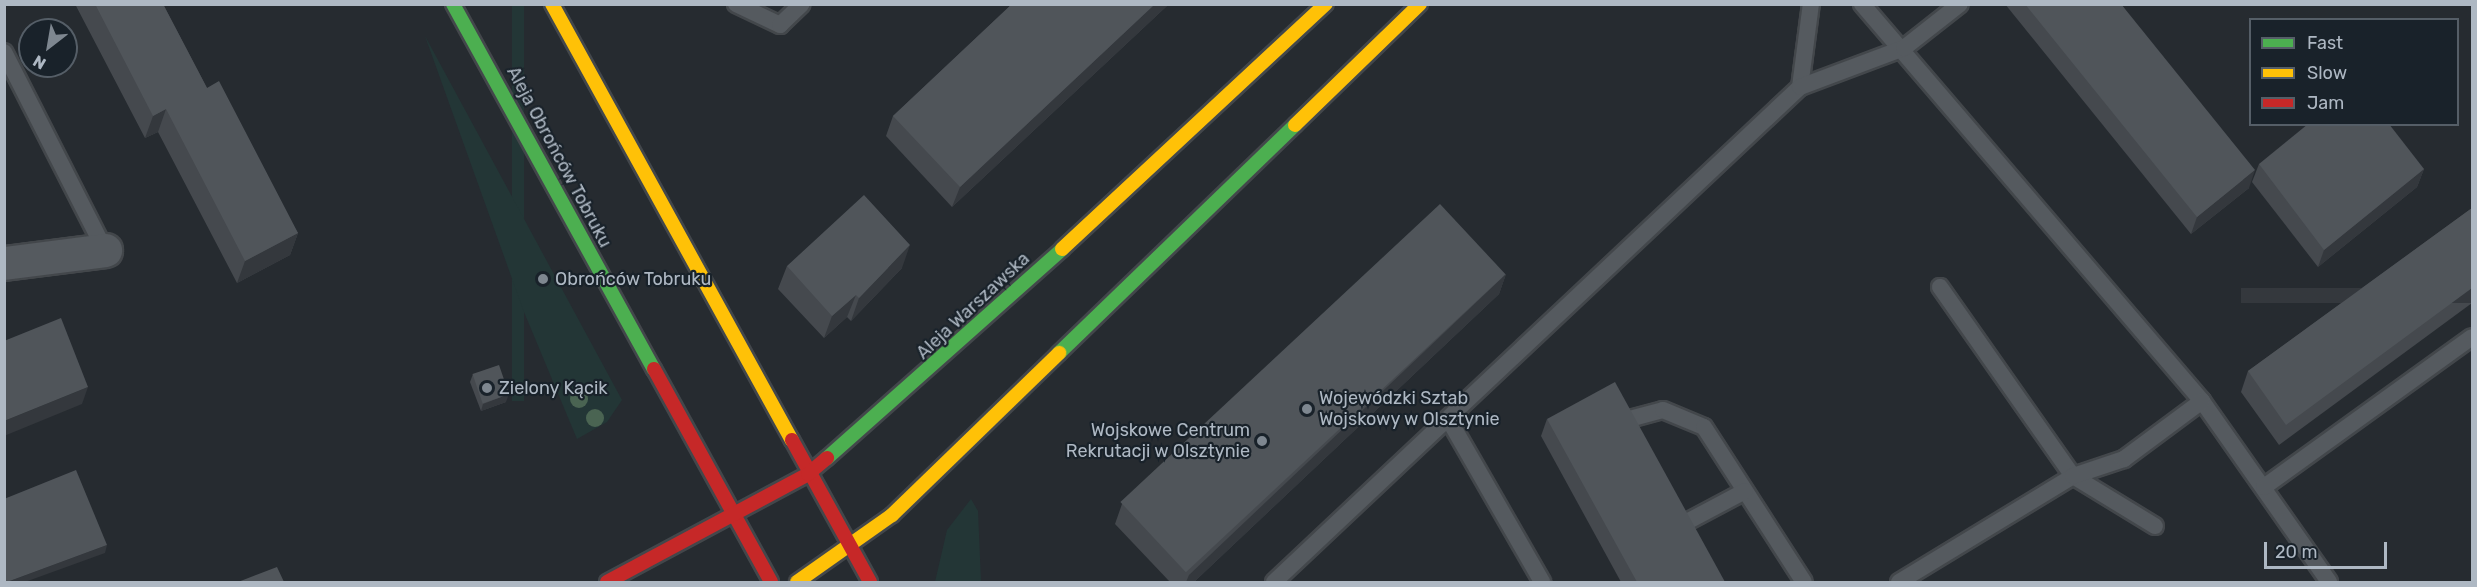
<!DOCTYPE html>
<meta charset="utf-8">
<style>
body{margin:0}
#map{position:relative;width:2477px;height:587px;overflow:hidden;background:#262b30;font-family:Rubik,sans-serif}
div>[style]{position:absolute}
.green>*{inset:0;background:#233636;transform-origin:0 0}
.roads{filter:drop-shadow(2px 0 #43474b) drop-shadow(-2px 0 #43474b) drop-shadow(0 2px #43474b) drop-shadow(0 -2px #43474b)}
.lane>*{height:16px;margin:-8px;padding:0 8px;transform-origin:8px;border-radius:8px;background:#555a5f}
.street>*{height:33px;margin:-16.5px;padding:0 16.5px;transform-origin:16.5px;border-radius:16.5px;background:#555a5f}
.fast>*{height:14px;margin:-7px;padding:0 7px;transform-origin:7px;border-radius:7px;background:#4caf50}
.slow>*{height:14px;margin:-7px;padding:0 7px;transform-origin:7px;border-radius:7px;background:#ffc107}
.jam>*{height:14px;margin:-7px;padding:0 7px;transform-origin:7px;border-radius:7px;background:#c62828}
.trees>*{width:18px;height:18px;margin:-9px;border-radius:50%;background:#4a6452}
.wall>*{inset:0;background:#45494e}
.shaded-wall>*{inset:0;background:#34383d;transform-origin:0 0}
.building>*{inset:0;background:#50555a;transform-origin:0 0}
.dots>*{width:16px;height:16px;translate:-50% -50%;box-sizing:border-box;border:3px solid #19222a;border-radius:50%}
span{translate:-50% -50%;white-space:nowrap;text-align:center;line-height:1.15;-webkit-text-stroke:4.5px #19222a;paint-order:stroke}
.street-label{font-size:18px;color:#aeb8c3}
.poi-label{font-size:18px;color:#aeb8c3}
.left{translate:0 -50%;text-align:left}
.right{translate:-100% -50%;text-align:right}
.frame{position:absolute;inset:0;border:6px solid #aeb8c3;pointer-events:none}
.legend{position:absolute;left:2249px;top:18px;width:210px;height:108px;box-sizing:border-box;background:#19222a;border:2px solid #555e67;margin:0;padding:8px 10px;list-style:none;font-size:18px;color:#aeb8c3}
.legend li{display:flex;align-items:center;gap:12px;height:30px}
.legend b{width:30px;border:2px solid #555e67}
.north{position:absolute;left:18px;top:18px;width:60px;height:60px;box-sizing:border-box;background:#19222a;border:2px solid #555e67;border-radius:50%;rotate:211deg;font-size:16px;font-weight:700;line-height:24px;text-align:center;color:#aeb8c3}
.north::after{content:'';display:block;margin:auto;width:21px;height:27px;background:#7e8790;clip-path:polygon(50% 0,100% 100%,50% 72%,0 100%)}
.scale{position:absolute;left:2264px;top:542px;width:123px;height:27px;box-sizing:border-box;border:3px solid #aeb8c3;border-top:0;padding-left:8px;font-size:18px;line-height:21px;white-space:nowrap;color:#aeb8c3;-webkit-text-stroke:4px #19222a;paint-order:stroke}
</style>
<div id="map">
<div class="green">
<div style="left:512px;top:5px;width:12px;height:396px"></div>
<div style="clip-path:polygon(425px 36px,622px 400px,607px 422px,577px 439px,524px 312px)"></div>
<div style="clip-path:polygon(971px 499px,978px 511px,981px 582px,935px 582px,947px 530px)"></div>
</div>
<div class="roads">
<div class="lane">
<div style="left:736px;top:4px;width:49px;rotate:25.5deg"></div>
<div style="left:780px;top:25px;width:30px;rotate:-44deg"></div>
<div style="left:1862px;top:4px;width:523px;rotate:49.42deg"></div>
<div style="left:2202px;top:401px;width:221px;rotate:54.9deg"></div>
<div style="left:4px;top:52px;width:222px;rotate:63deg"></div>
<div style="left:1800px;top:87px;width:84px;rotate:-82.5deg"></div>
<div style="left:1940px;top:287px;width:231px;rotate:54.9deg"></div>
<div style="left:2073px;top:476px;width:96px;rotate:31.4deg"></div>
<div style="left:1449px;top:420px;width:187px;rotate:60.1deg"></div>
<div style="left:1622px;top:421px;width:42px;rotate:-15deg"></div>
<div style="left:1663px;top:410px;width:44px;rotate:22.5deg"></div>
<div style="left:1704px;top:427px;width:184px;rotate:57.2deg"></div>
<div style="left:2264px;top:487px;width:256px;rotate:-35.8deg"></div>
<div style="left:1681px;top:525px;width:72px;rotate:-28deg"></div>
<div style="left:1274px;top:582px;width:722px;rotate:-43.26deg"></div>
<div style="left:1800px;top:87px;width:111px;rotate:-20.6deg"></div>
<div style="left:1904px;top:48px;width:71px;rotate:-38.2deg"></div>
<div style="left:1899px;top:582px;width:204px;rotate:-31.3deg"></div>
<div style="left:2073px;top:476px;width:54px;rotate:-18.4deg"></div>
<div style="left:2124px;top:459px;width:97px;rotate:-36.6deg"></div>
</div>
<div class="street">
<div style="left:4px;top:263px;width:102px;rotate:-7.3deg"></div>
</div>
<div class="fast">
<div style="left:453px;top:4px;width:417px;rotate:61.2deg"></div>
<div style="left:1059px;top:353px;width:328px;rotate:-44deg"></div>
<div style="left:827px;top:458px;width:314px;rotate:-41.6deg"></div>
</div>
<div class="slow">
<div style="left:552px;top:4px;width:498px;rotate:61.2deg"></div>
<div style="left:1295px;top:125px;width:174px;rotate:-44.1deg"></div>
<div style="left:1062px;top:249px;width:360px;rotate:-42.9deg"></div>
<div style="left:797px;top:582px;width:116px;rotate:-35.2deg"></div>
<div style="left:892px;top:515px;width:233px;rotate:-44.1deg"></div>
</div>
<div class="jam">
<div style="left:654px;top:369px;width:243px;rotate:61.2deg"></div>
<div style="left:792px;top:440px;width:162px;rotate:61.2deg"></div>
<div style="left:607px;top:582px;width:228px;rotate:-28.2deg"></div>
<div style="left:808px;top:474px;width:25px;rotate:-40deg"></div>
</div>
</div>
<div class="trees">
<div style="left:579px;top:399px"></div>
<div style="left:595px;top:418px"></div>
</div>
<div class="wall">
<div style="clip-path:polygon(75px 4px,163px 4px,207px 88px,298px 233px,290px 255px,237px 283px,158px 132px,145px 138px)"></div>
<div style="clip-path:polygon(1012px 4px,1169px 4px,952px 207px,886px 136px,893px 116px)"></div>
<div style="clip-path:polygon(2005px 4px,2121px 4px,2249px 188px,2191px 234px)"></div>
<div style="clip-path:polygon(2259px 164px,2424px 169px,2417px 187px,2318px 267px,2252px 182px)"></div>
<div style="clip-path:polygon(2472px 208px,2472px 303px,2279px 445px,2241px 392px,2248px 371px)"></div>
<div style="clip-path:polygon(787px 266px,902px 268px,851px 321px,847px 317px,824px 338px,778px 289px)"></div>
<div style="clip-path:polygon(1506px 274px,1499px 294px,1194px 582px,1170px 582px,1115px 524px,1122px 504px)"></div>
<div style="clip-path:polygon(473px 374px,506px 402px,481px 411px,470px 382px)"></div>
<div style="clip-path:polygon(1547px 419px,1725px 582px,1621px 582px,1541px 436px)"></div>
</div>
<div class="shaded-wall">
<div style="clip-path:polygon(1155px 4px,1169px 4px,952px 207px,960px 187px)"></div>
<div style="clip-path:polygon(166px 109px,158px 132px,145px 138px,153px 116px)"></div>
<div style="clip-path:polygon(2424px 169px,2417px 187px,2318px 267px,2324px 250px)"></div>
<div style="clip-path:polygon(2255px 170px,2249px 188px,2191px 234px,2197px 217px)"></div>
<div style="clip-path:polygon(298px 233px,290px 255px,237px 283px,245px 261px)"></div>
<div style="clip-path:polygon(910px 245px,902px 268px,851px 321px,859px 298px)"></div>
<div style="clip-path:polygon(1506px 274px,1499px 294px,1194px 582px,1186px 582px,1189px 575px)"></div>
<div style="left:2472px;top:288px;width:15px;height:231px;rotate:90deg"></div>
<div style="clip-path:polygon(856px 295px,847px 317px,824px 338px,832px 316px)"></div>
<div style="clip-path:polygon(88px 387px,82px 404px,4px 436px,4px 421px)"></div>
<div style="clip-path:polygon(509px 394px,506px 402px,481px 411px,483px 404px)"></div>
<div style="clip-path:polygon(107px 545px,105px 553px,25px 582px,7px 582px)"></div>
</div>
<div class="building">
<div style="clip-path:polygon(95px 4px,163px 4px,207px 88px,219px 81px,298px 233px,245px 261px,166px 109px,153px 116px)"></div>
<div style="clip-path:polygon(1012px 4px,1155px 4px,960px 187px,893px 116px)"></div>
<div style="clip-path:polygon(2025px 4px,2121px 4px,2255px 170px,2197px 217px)"></div>
<div style="clip-path:polygon(2308px 124px,2389px 124px,2424px 169px,2324px 250px,2259px 164px)"></div>
<div style="clip-path:polygon(864px 195px,910px 245px,859px 298px,856px 295px,832px 316px,787px 266px)"></div>
<div style="left:1440px;top:204px;width:96px;height:437px;rotate:47deg"></div>
<div style="clip-path:polygon(2472px 208px,2472px 288px,2286px 425px,2248px 371px)"></div>
<div style="clip-path:polygon(61px 318px,88px 387px,4px 421px,4px 341px)"></div>
<div style="left:499px;top:365px;width:31px;height:28px;rotate:71deg"></div>
<div style="clip-path:polygon(1615px 382px,1725px 582px,1637px 582px,1547px 419px)"></div>
<div style="clip-path:polygon(76px 470px,107px 545px,7px 582px,4px 582px,4px 499px)"></div>
<div style="clip-path:polygon(277px 567px,284px 582px,238px 582px)"></div>
</div>
<div class="dots">
<div style="left:543px;top:279px;background:#7e8790"></div>
<div style="left:487px;top:388px;background:#7e8790"></div>
<div style="left:1307px;top:409px;background:#7e8790"></div>
<div style="left:1262px;top:441px;background:#7e8790"></div>
</div>
<div class="street-label">
<span style="left:559px;top:157px;rotate:62deg">Aleja Obrońców Tobruku</span>
<span style="left:973px;top:306px;rotate:-43deg">Aleja Warszawska</span>
</div>
<div class="poi-label">
<span class="left" style="left:555px;top:279px">Obrońców Tobruku</span>
<span class="left" style="left:499px;top:388px">Zielony Kącik</span>
<span class="left" style="left:1319px;top:409px">Wojewódzki Sztab<br>Wojskowy w Olsztynie</span>
<span class="right" style="left:1250px;top:441px">Wojskowe Centrum<br>Rekrutacji w Olsztynie</span>
</div>
<div class="frame"></div>
<ul class="legend">
<li><b style="height:8px;background:#4caf50"></b>Fast</li>
<li><b style="height:8px;background:#ffc107"></b>Slow</li>
<li><b style="height:8px;background:#c62828"></b>Jam</li>
</ul>
<div class="north">N</div>
<div class="scale">20 m</div>
</div>
